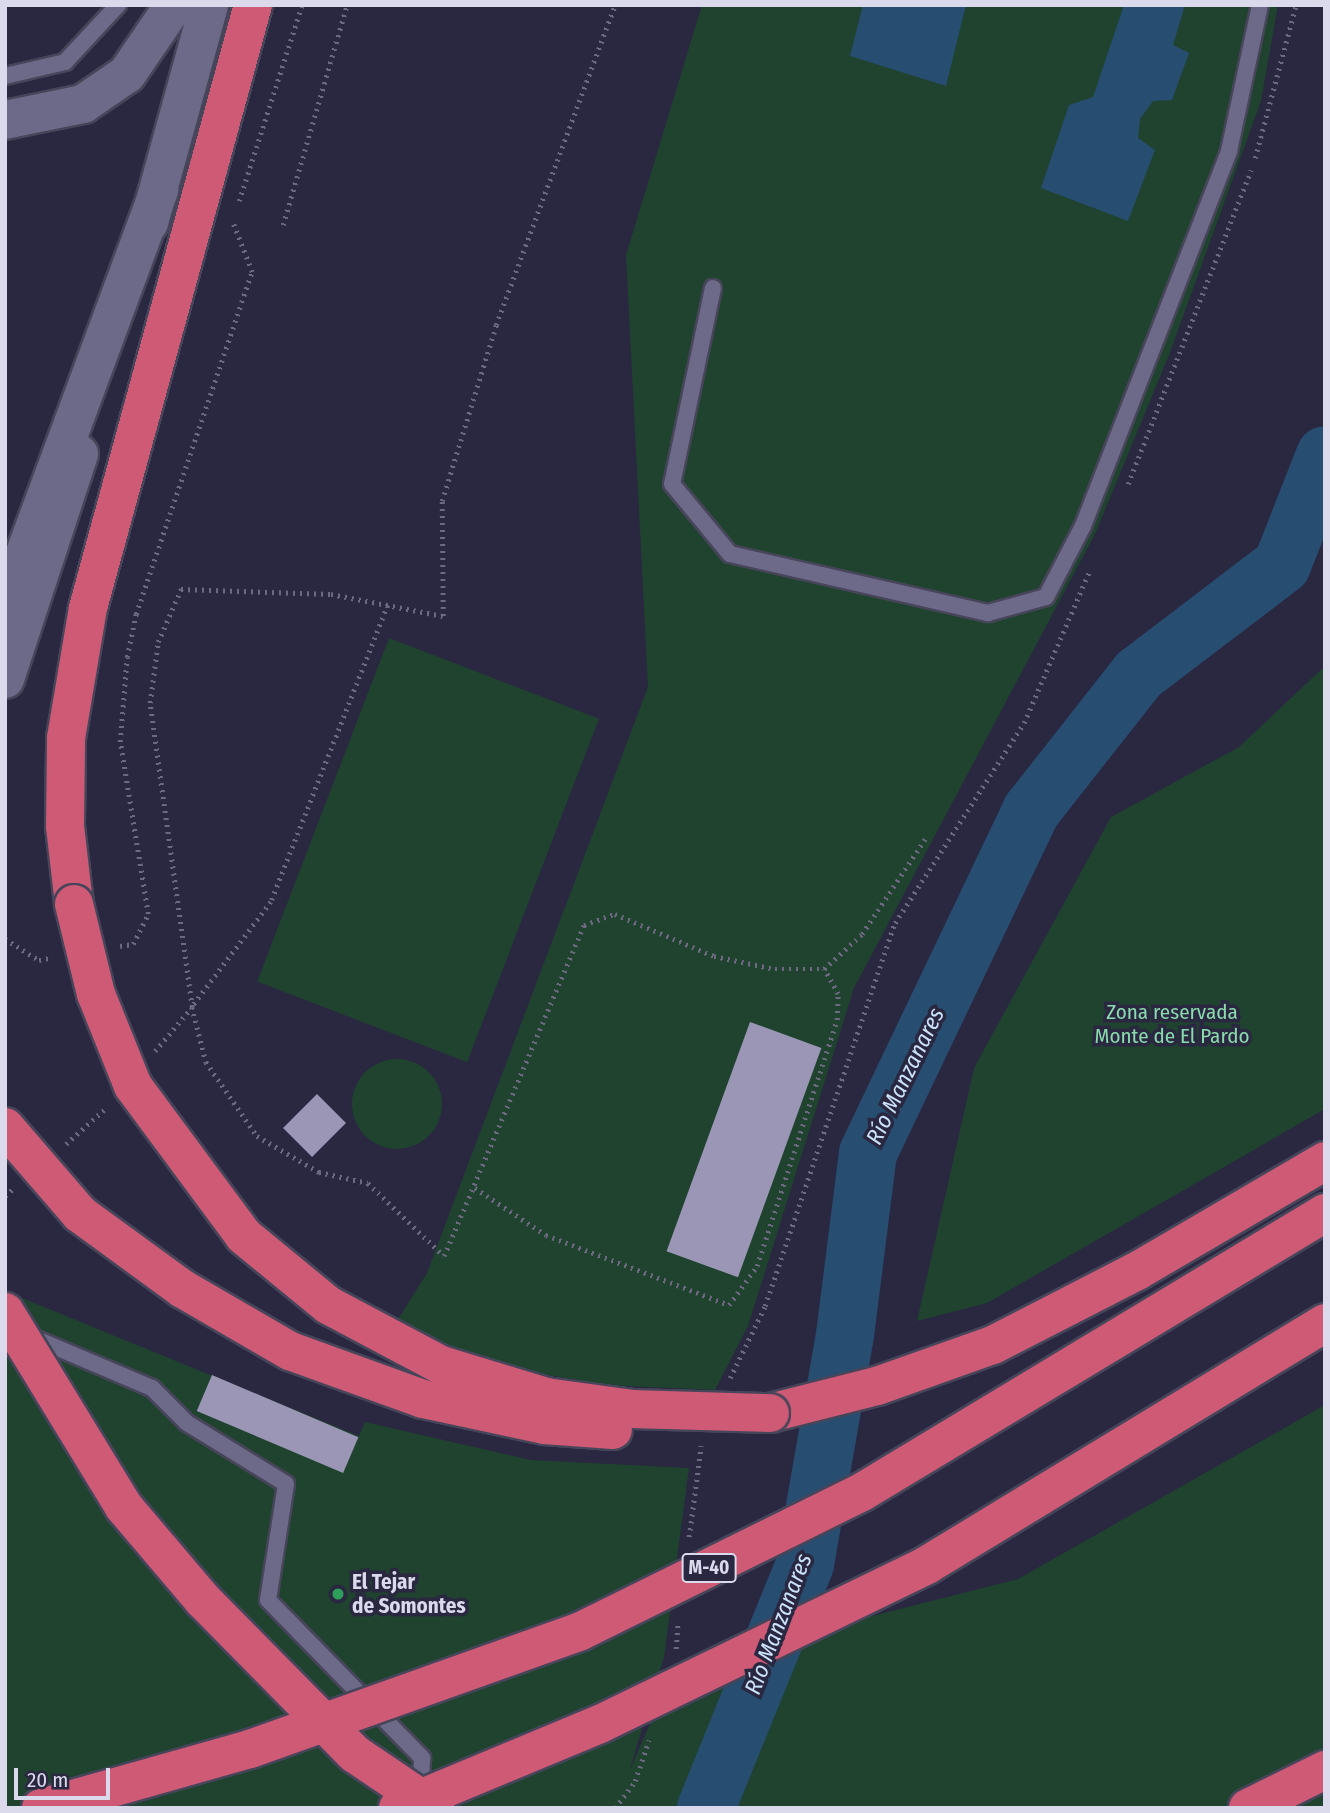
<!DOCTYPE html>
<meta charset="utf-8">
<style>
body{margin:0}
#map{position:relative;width:1330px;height:1813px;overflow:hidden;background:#2a2741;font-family:"Fira Sans Condensed",sans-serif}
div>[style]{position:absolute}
.green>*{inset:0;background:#1f432f;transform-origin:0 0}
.round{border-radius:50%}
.water>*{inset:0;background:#274d71}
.river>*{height:58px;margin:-29px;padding:0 29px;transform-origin:29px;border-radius:29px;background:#274d71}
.building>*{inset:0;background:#9b96b6;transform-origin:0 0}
.path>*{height:4.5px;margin-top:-2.25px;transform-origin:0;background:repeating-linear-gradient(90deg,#6c6980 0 2px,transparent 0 7px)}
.roads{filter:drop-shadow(2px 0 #47455a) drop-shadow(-2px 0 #47455a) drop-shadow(0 2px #47455a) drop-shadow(0 -2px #47455a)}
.service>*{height:16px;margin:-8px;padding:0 8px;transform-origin:8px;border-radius:8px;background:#6c6a88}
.tertiary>*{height:38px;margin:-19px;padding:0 19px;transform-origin:19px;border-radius:19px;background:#6c6a88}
.secondary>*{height:38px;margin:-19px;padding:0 19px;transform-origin:19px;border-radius:19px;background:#6c6a88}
.motorway>*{height:38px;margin:-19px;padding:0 19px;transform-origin:19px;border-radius:19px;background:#cf5a75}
.bridges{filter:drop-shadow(2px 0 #47455a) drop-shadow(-2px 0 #47455a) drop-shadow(0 2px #47455a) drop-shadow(0 -2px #47455a)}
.motorway-bridge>*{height:38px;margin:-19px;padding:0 19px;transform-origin:19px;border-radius:19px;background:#cf5a75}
.dots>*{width:19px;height:19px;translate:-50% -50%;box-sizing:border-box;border:4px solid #2a2741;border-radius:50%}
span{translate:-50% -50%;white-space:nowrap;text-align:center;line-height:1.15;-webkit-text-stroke:7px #2a2741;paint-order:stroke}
.shield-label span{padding:2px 5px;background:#2a2741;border:2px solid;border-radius:5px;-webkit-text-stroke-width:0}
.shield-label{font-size:19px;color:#dbdaec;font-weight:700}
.park-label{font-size:21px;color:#89dbac}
.poi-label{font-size:21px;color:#dbdaec;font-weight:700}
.left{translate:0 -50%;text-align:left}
.water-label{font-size:23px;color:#cbe2fb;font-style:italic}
.frame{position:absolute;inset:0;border:7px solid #dbdaec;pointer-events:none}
.scale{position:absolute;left:14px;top:1768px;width:96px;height:32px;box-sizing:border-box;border:4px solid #dbdaec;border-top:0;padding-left:9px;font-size:21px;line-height:24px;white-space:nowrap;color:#dbdaec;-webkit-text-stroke:5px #2a2741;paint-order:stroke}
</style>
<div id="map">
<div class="green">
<div style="clip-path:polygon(702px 5px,1278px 5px,1261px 101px,1169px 355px,1095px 534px,854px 988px,748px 1326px,715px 1390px,604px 1385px,505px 1367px,395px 1324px,427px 1273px,648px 687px,626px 255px)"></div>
<div style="left:389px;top:638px;width:225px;height:368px;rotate:21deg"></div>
<div style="clip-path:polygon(1325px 666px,1325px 1109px,987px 1303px,917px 1321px,974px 1068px,1111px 817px,1239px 747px)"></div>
<div class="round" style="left:352px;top:1059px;width:90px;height:90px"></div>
<div style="clip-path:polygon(5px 1291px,359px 1436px,365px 1422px,531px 1460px,689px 1468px,664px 1657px,629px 1772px,675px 1666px,1018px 1579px,1325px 1405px,1325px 1808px,5px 1808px)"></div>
</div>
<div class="water">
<div style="clip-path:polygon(863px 5px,966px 5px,946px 86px,850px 56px)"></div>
<div style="clip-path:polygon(1124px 5px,1185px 5px,1173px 45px,1189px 53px,1172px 100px,1153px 101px,1140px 119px,1138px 138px,1155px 150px,1128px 221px,1041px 188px,1069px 105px,1093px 97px)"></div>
</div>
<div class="river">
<div style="left:706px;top:1808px;width:263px;rotate:-67.9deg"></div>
<div style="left:805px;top:1564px;width:232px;rotate:-80.1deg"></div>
<div style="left:845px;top:1335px;width:183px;rotate:-82.8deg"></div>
<div style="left:868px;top:1153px;width:379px;rotate:-64.5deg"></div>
<div style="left:1031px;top:811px;width:174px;rotate:-51.8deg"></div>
<div style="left:1139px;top:674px;width:180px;rotate:-37.3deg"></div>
<div style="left:1282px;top:565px;width:118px;rotate:-68.6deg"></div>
</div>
<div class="building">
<div style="left:750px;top:1022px;width:76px;height:244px;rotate:20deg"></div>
<div style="left:317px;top:1094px;width:41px;height:48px;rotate:45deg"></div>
<div style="left:212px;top:1375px;width:159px;height:39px;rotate:23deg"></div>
</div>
<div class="path">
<div style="left:1255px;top:158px;width:158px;rotate:-75deg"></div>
<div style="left:239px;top:201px;width:206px;rotate:-72.2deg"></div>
<div style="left:283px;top:225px;width:229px;rotate:-73.8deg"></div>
<div style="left:1128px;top:484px;width:337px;rotate:-68.6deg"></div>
<div style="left:388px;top:605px;width:319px;rotate:111.5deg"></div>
<div style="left:271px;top:902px;width:131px;rotate:127deg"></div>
<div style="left:192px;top:1007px;width:57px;rotate:75.7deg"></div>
<div style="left:206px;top:1062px;width:90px;rotate:55.4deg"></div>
<div style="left:257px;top:1136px;width:72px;rotate:30.1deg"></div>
<div style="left:319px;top:1172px;width:50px;rotate:12.7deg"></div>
<div style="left:368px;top:1183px;width:105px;rotate:43.8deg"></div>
<div style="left:444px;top:1256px;width:359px;rotate:-67.1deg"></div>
<div style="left:584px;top:925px;width:33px;rotate:-20deg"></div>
<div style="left:615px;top:914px;width:108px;rotate:23deg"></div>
<div style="left:714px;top:956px;width:62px;rotate:12deg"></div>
<div style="left:775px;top:969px;width:49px"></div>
<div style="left:824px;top:969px;width:52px;rotate:-42.6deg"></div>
<div style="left:862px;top:934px;width:114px;rotate:-56.4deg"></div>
<div style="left:5px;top:939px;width:40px;rotate:32deg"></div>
<div style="left:39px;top:960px;width:14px;rotate:-12deg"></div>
<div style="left:120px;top:946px;width:13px;rotate:-9deg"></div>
<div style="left:133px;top:944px;width:34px;rotate:-63deg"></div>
<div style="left:148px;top:914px;width:174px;rotate:-99.2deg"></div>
<div style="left:120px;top:742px;width:85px;rotate:-85.3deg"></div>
<div style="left:127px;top:657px;width:44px;rotate:-78.2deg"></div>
<div style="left:136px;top:614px;width:361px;rotate:-71.3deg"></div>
<div style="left:252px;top:272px;width:53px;rotate:-111.2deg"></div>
<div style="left:155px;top:1051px;width:57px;rotate:-49.9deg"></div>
<div style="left:192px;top:1007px;width:307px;rotate:-97.9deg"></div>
<div style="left:150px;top:703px;width:62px;rotate:-82.5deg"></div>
<div style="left:158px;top:642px;width:58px;rotate:-66.5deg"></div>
<div style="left:181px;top:589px;width:150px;rotate:1.9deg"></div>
<div style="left:331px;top:594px;width:114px;rotate:11.1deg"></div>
<div style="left:443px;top:616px;width:115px;rotate:-90.5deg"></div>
<div style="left:442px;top:501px;width:184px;rotate:-72.9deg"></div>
<div style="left:496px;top:325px;width:341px;rotate:-69.6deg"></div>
<div style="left:66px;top:1144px;width:54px;rotate:-42deg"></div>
<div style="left:475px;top:1188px;width:85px;rotate:33.5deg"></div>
<div style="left:546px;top:1235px;width:196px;rotate:20.9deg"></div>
<div style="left:729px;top:1305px;width:48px;rotate:-54.3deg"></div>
<div style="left:757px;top:1266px;width:259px;rotate:-72deg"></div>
<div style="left:837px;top:1020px;width:26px;rotate:-88deg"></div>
<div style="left:838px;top:994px;width:29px;rotate:-119deg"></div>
<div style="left:5px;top:1196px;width:12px;rotate:-42deg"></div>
<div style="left:730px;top:1378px;width:80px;rotate:-64.1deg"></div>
<div style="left:765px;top:1306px;width:404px;rotate:-71.3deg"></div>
<div style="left:895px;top:923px;width:238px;rotate:-57.2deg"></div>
<div style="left:1024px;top:723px;width:164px;rotate:-66.7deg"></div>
<div style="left:689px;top:1537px;width:92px;rotate:-82.5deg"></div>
<div style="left:676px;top:1649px;width:27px;rotate:-86deg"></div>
<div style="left:615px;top:1808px;width:34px;rotate:-53deg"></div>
<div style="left:635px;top:1781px;width:43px;rotate:-71.1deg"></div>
</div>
<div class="roads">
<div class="service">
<div style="left:5px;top:76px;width:62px;rotate:-13.1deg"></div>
<div style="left:65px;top:62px;width:78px;rotate:-47.1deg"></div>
<div style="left:713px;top:288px;width:200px;rotate:101.8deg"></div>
<div style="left:672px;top:484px;width:91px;rotate:50.4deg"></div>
<div style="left:730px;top:554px;width:265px;rotate:12.9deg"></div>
<div style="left:988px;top:613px;width:60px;rotate:-15.4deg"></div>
<div style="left:1046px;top:597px;width:80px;rotate:-62.5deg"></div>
<div style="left:1083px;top:526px;width:402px;rotate:-68.7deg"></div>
<div style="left:1229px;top:151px;width:149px;rotate:-78deg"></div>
<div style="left:27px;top:1335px;width:136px;rotate:23deg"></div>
<div style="left:152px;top:1388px;width:49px;rotate:45deg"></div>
<div style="left:187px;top:1423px;width:116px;rotate:31.6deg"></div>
<div style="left:286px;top:1484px;width:117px;rotate:98.8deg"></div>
<div style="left:268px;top:1600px;width:221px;rotate:45.7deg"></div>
<div style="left:422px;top:1758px;width:37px;rotate:92deg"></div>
</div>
<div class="tertiary">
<div style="left:5px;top:120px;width:80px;rotate:-11.6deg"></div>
<div style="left:83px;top:104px;width:53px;rotate:-34.3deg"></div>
<div style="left:127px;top:74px;width:83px;rotate:-55.7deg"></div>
<div style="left:149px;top:223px;width:226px;rotate:-74.6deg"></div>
<div style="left:5px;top:679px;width:237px;rotate:-71.8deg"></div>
</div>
<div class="secondary">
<div style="left:5px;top:607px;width:445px;rotate:-69.7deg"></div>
</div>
<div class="motorway">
<div style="left:74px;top:904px;width:79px;rotate:-96.6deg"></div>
<div style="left:65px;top:826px;width:88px;rotate:-89.3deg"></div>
<div style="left:66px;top:738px;width:132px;rotate:-80.4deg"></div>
<div style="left:88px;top:608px;width:625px;rotate:-74.7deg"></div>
<div style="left:770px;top:1413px;width:110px;rotate:-14.2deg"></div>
<div style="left:877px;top:1386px;width:123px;rotate:-19.5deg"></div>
<div style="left:993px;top:1345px;width:162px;rotate:-27.2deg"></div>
<div style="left:1137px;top:1271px;width:218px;rotate:-30.3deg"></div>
<div style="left:1248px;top:1808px;width:86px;rotate:-26.3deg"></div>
</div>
</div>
<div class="bridges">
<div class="motorway-bridge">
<div style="left:74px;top:904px;width:93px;rotate:76.3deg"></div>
<div style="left:96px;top:994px;width:99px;rotate:68.1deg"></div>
<div style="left:133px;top:1086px;width:187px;rotate:53.5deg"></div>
<div style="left:244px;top:1236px;width:109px;rotate:39.4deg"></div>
<div style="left:328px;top:1305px;width:128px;rotate:28deg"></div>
<div style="left:441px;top:1365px;width:110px;rotate:16.9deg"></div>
<div style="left:546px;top:1397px;width:88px;rotate:7.9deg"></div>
<div style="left:633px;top:1409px;width:137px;rotate:1.7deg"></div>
<div style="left:5px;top:1127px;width:115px;rotate:49.2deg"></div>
<div style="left:80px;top:1214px;width:127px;rotate:36.1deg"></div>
<div style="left:183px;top:1289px;width:124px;rotate:30.1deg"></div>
<div style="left:290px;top:1351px;width:141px;rotate:19.8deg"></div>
<div style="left:423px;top:1399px;width:124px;rotate:12.1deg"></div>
<div style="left:544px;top:1425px;width:69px;rotate:4.1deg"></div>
<div style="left:5px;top:1312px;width:228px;rotate:58.6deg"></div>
<div style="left:124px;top:1507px;width:122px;rotate:49.7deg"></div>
<div style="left:203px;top:1600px;width:216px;rotate:45.4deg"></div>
<div style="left:355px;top:1754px;width:97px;rotate:34deg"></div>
<div style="left:41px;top:1808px;width:217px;rotate:-15.8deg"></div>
<div style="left:250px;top:1749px;width:351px;rotate:-19.6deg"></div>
<div style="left:581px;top:1631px;width:313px;rotate:-26.3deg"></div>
<div style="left:862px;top:1492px;width:541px;rotate:-31.07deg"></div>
<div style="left:398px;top:1808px;width:219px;rotate:-22.6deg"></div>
<div style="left:600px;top:1724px;width:364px;rotate:-25.9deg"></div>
<div style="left:927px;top:1565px;width:466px;rotate:-31.3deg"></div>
</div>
</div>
<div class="dots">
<div style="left:338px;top:1594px;background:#2e9e5b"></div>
</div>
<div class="shield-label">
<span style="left:709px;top:1568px">M-40</span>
</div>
<div class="park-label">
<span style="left:1172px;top:1024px">Zona reservada<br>Monte de El Pardo</span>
</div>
<div class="poi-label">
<span class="left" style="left:352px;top:1594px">El Tejar<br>de Somontes</span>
</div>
<div class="water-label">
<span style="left:905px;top:1076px;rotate:-64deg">Río Manzanares</span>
<span style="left:778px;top:1624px;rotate:-69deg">Río Manzanares</span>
</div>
<div class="frame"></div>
<div class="scale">20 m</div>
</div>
